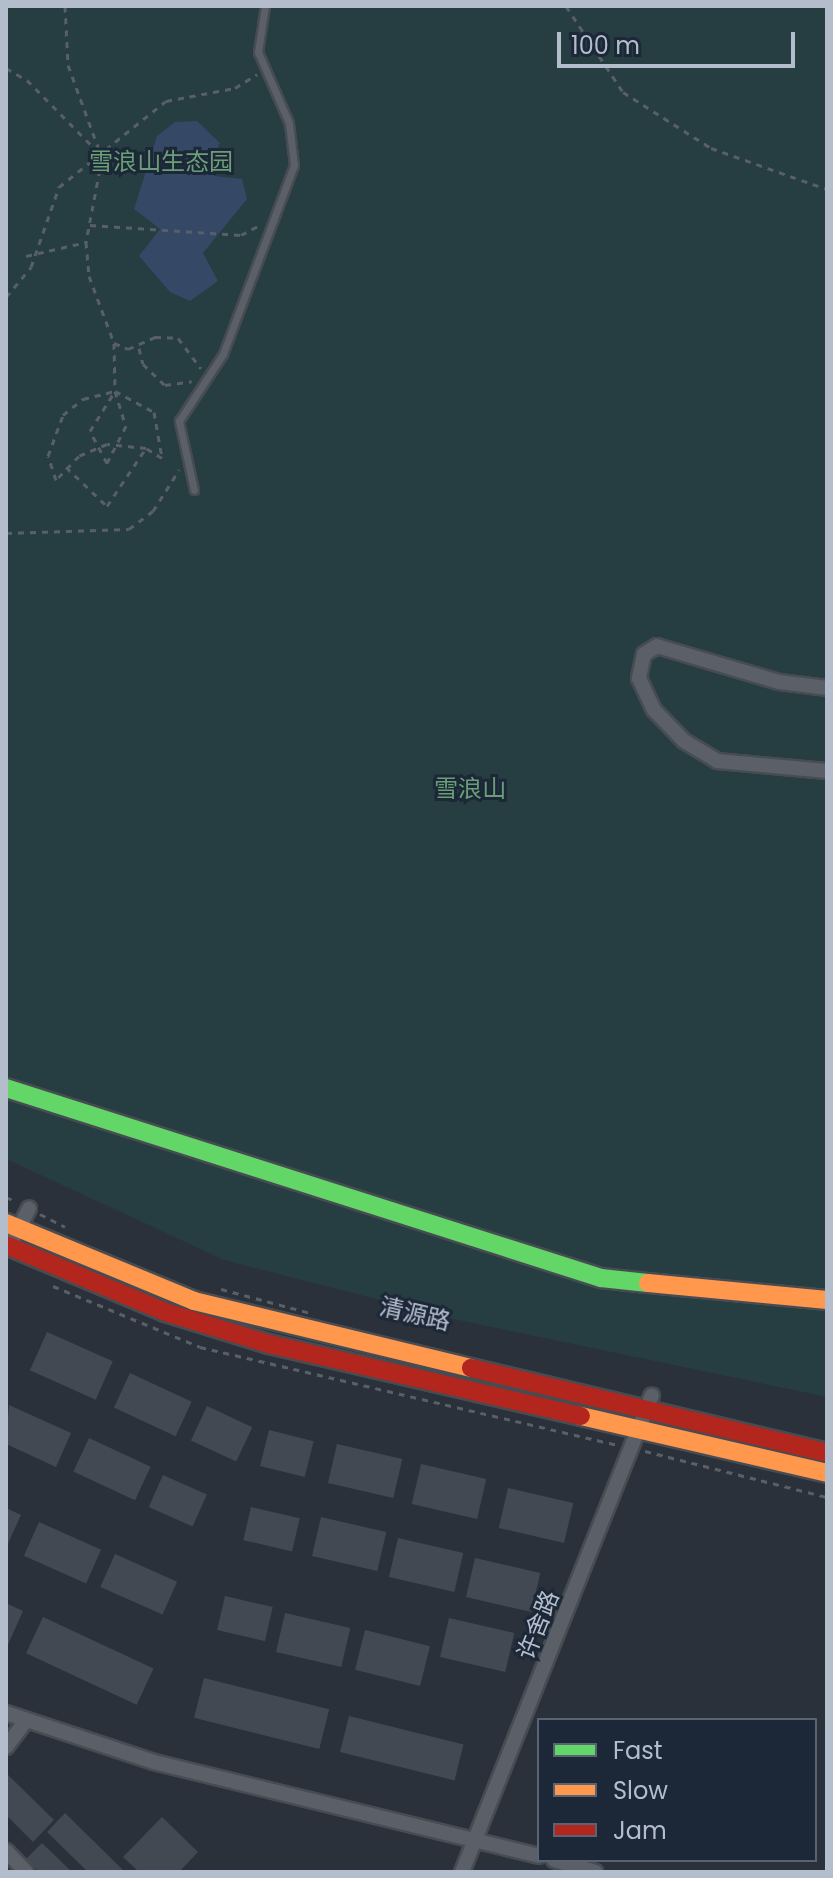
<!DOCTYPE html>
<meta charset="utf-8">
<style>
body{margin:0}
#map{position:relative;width:833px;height:1878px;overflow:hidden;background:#2a313b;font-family:Poppins,"Noto Sans SC",sans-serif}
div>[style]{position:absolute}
.green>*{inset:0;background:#263d42}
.water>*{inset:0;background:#354866}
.building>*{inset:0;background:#434952;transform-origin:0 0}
.path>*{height:3px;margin-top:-1.5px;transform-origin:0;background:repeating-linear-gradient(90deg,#585f66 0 6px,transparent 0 12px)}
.roads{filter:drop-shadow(2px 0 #474c53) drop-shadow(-2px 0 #474c53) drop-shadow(0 2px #474c53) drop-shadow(0 -2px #474c53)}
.lane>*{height:7px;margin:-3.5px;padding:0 3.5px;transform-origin:3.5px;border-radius:3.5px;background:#5b6068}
.street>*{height:14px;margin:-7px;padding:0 7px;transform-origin:7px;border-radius:7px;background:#5b6068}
.fast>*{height:18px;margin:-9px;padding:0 9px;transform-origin:9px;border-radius:9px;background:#63d668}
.slow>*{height:18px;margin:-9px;padding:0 9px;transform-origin:9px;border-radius:9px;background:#ff974d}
.jam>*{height:18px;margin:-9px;padding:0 9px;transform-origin:9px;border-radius:9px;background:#b3261e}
span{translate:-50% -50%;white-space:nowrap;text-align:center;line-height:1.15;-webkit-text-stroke:6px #1c2737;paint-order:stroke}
.park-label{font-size:24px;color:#6a9e77}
.street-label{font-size:24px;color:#b4bdcc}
.frame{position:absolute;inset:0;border:8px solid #b4bdcc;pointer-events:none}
.legend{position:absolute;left:537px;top:1718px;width:280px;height:144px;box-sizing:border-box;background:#1c2737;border:2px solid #596373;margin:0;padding:10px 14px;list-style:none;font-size:24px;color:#b4bdcc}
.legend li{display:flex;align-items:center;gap:16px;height:40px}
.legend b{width:40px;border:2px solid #596373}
.scale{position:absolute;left:557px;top:32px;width:238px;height:36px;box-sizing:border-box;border:4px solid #b4bdcc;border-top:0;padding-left:10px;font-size:24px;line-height:28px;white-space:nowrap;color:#b4bdcc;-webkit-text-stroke:6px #1c2737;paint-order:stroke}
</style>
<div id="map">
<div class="green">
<div style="clip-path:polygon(6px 6px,827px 6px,827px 1397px,458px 1320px,224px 1260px,6px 1159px)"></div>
</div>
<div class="water">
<div style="clip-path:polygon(197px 121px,220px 143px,211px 163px,214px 176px,242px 179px,247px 199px,203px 253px,218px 281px,190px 301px,170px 292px,139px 256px,160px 229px,134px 209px,157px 136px,175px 122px)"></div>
</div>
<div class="building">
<div style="left:47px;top:1332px;width:72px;height:42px;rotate:24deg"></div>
<div style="left:130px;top:1373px;width:68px;height:38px;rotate:25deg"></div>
<div style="clip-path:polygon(9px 1405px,71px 1433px,56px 1467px,6px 1444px)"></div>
<div style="left:207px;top:1406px;width:50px;height:38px;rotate:25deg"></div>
<div style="left:269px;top:1430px;width:46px;height:37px;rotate:14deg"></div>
<div style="left:89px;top:1438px;width:68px;height:37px;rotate:25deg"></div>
<div style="left:337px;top:1444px;width:67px;height:40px;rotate:13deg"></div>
<div style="left:421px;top:1464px;width:67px;height:41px;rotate:13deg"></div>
<div style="left:163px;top:1475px;width:48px;height:35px;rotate:24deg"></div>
<div style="left:508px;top:1488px;width:67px;height:41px;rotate:13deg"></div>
<div style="left:251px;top:1507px;width:50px;height:34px;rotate:13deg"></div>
<div style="clip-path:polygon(6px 1508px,21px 1515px,6px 1548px)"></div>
<div style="left:321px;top:1517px;width:67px;height:40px;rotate:13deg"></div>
<div style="left:39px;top:1522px;width:68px;height:37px;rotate:24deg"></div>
<div style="left:398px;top:1538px;width:67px;height:40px;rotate:13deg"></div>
<div style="left:115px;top:1554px;width:68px;height:36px;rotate:24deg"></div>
<div style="left:475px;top:1558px;width:67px;height:40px;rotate:13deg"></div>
<div style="left:225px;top:1596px;width:49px;height:35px;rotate:13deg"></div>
<div style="clip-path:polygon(6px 1603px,23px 1611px,6px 1649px)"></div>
<div style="left:285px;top:1613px;width:67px;height:40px;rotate:13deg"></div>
<div style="left:43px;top:1617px;width:122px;height:40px;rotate:25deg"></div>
<div style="left:449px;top:1618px;width:67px;height:40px;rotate:13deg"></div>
<div style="left:365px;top:1630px;width:67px;height:41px;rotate:14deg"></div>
<div style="left:204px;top:1678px;width:129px;height:41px;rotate:14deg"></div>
<div style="left:349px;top:1716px;width:118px;height:37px;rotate:14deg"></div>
<div style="clip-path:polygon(6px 1773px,54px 1820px,33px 1842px,6px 1815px)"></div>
<div style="clip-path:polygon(65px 1813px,125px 1872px,88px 1872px,47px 1832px)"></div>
<div style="clip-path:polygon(162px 1817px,198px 1852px,179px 1872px,139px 1872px,123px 1857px)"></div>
<div style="clip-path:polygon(42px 1843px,72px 1872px,39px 1872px,26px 1859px)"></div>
</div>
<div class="path">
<div style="left:65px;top:6px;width:59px;rotate:87.1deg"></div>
<div style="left:68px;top:65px;width:99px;rotate:69.9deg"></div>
<div style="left:102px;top:158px;width:86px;rotate:100.8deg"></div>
<div style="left:86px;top:242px;width:34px;rotate:85deg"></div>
<div style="left:89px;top:276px;width:72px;rotate:69.5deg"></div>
<div style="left:114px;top:343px;width:48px;rotate:88.8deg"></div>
<div style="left:115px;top:391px;width:37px;rotate:73deg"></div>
<div style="left:126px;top:426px;width:42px;rotate:117.2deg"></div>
<div style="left:107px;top:463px;width:36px;rotate:-118deg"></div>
<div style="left:90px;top:431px;width:47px;rotate:-58deg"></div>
<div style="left:566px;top:6px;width:103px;rotate:56.5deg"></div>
<div style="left:623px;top:92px;width:104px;rotate:32.5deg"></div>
<div style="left:711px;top:148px;width:123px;rotate:19.5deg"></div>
<div style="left:6px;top:68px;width:24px;rotate:30deg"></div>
<div style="left:27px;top:80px;width:104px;rotate:45.4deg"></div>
<div style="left:90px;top:225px;width:151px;rotate:3.8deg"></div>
<div style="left:241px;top:235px;width:19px;rotate:-28deg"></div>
<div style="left:26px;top:256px;width:62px;rotate:-13.1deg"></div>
<div style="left:6px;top:297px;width:39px;rotate:-50deg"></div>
<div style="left:31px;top:267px;width:85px;rotate:-70.7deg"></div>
<div style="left:59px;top:187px;width:137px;rotate:-38.8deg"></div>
<div style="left:166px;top:101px;width:70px;rotate:-10.7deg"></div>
<div style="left:235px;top:88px;width:26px;rotate:-32deg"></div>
<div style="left:114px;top:343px;width:15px;rotate:23deg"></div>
<div style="left:128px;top:349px;width:30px;rotate:-24deg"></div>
<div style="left:155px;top:337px;width:23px;rotate:2deg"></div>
<div style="left:178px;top:338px;width:38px;rotate:53deg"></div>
<div style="left:139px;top:348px;width:16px;rotate:76deg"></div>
<div style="left:143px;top:364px;width:30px;rotate:44deg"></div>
<div style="left:165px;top:385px;width:27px;rotate:-8deg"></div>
<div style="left:115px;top:391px;width:44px;rotate:28.3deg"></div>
<div style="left:154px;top:412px;width:47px;rotate:80.1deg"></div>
<div style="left:162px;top:458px;width:19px;rotate:-148deg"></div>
<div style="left:146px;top:448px;width:39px;rotate:-174deg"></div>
<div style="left:107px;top:444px;width:30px;rotate:157deg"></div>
<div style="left:79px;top:456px;width:33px;rotate:134deg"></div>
<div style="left:56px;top:480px;width:25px;rotate:-108deg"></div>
<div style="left:48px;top:456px;width:44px;rotate:-69.9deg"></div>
<div style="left:63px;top:415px;width:26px;rotate:-39deg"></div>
<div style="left:83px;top:399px;width:33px;rotate:-14deg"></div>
<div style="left:66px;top:467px;width:57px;rotate:43.6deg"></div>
<div style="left:107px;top:506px;width:70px;rotate:-56.1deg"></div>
<div style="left:6px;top:533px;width:123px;rotate:-1.9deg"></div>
<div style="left:129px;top:529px;width:30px;rotate:-37deg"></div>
<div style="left:153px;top:511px;width:49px;rotate:-57.6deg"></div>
<div style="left:6px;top:1197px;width:10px;rotate:24deg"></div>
<div style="left:40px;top:1214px;width:28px;rotate:27deg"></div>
<div style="left:53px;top:1286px;width:159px;rotate:22.5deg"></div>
<div style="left:200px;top:1347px;width:429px;rotate:13.2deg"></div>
<div style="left:221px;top:1289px;width:96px;rotate:15deg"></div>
<div style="left:645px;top:1451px;width:188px;rotate:14.2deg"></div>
</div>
<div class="roads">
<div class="lane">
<div style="left:194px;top:490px;width:71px;rotate:-102.3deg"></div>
<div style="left:179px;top:421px;width:80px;rotate:-56.7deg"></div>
<div style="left:223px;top:354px;width:202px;rotate:-69.4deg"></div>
<div style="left:294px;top:165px;width:42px;rotate:-96.8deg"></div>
<div style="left:289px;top:123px;width:77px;rotate:-113.6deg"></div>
<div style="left:258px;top:52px;width:47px;rotate:-81.3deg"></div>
</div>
<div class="street">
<div style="left:827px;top:688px;width:48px;rotate:-172.9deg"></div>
<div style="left:779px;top:682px;width:127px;rotate:-163.6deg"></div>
<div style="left:657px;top:646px;width:15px;rotate:148deg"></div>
<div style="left:644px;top:654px;width:25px;rotate:102deg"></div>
<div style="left:639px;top:678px;width:35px;rotate:65deg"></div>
<div style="left:654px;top:710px;width:43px;rotate:45.9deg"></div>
<div style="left:684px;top:741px;width:39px;rotate:31deg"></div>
<div style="left:717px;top:761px;width:110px;rotate:5.2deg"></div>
<div style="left:15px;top:1236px;width:31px;rotate:-63deg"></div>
<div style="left:6px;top:1713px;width:156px;rotate:18.3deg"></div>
<div style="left:154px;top:1762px;width:396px;rotate:13.7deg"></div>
<div style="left:6px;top:1747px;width:31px;rotate:-53deg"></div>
<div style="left:6px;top:1851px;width:29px;rotate:46deg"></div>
<div style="left:554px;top:1860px;width:43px;rotate:16.3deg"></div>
<div style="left:462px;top:1872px;width:513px;rotate:-68.28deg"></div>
</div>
<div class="fast">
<div style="left:6px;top:1088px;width:625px;rotate:17.71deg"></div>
<div style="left:601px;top:1278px;width:47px;rotate:6.1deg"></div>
</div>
<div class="slow">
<div style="left:6px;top:1223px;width:204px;rotate:22.5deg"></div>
<div style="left:194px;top:1301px;width:285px;rotate:13.6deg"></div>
<div style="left:648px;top:1283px;width:180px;rotate:5.4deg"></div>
<div style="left:581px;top:1416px;width:253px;rotate:13deg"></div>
</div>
<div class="jam">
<div style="left:6px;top:1245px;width:173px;rotate:22.8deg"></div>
<div style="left:165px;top:1312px;width:109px;rotate:17.1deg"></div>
<div style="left:269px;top:1344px;width:320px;rotate:13deg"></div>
<div style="left:471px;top:1368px;width:366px;rotate:13.4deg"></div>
</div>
</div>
<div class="park-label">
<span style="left:161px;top:162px">雪浪山生态园</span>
<span style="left:470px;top:789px">雪浪山</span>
</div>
<div class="street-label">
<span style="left:415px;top:1314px;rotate:13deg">清源路</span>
<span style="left:538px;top:1625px;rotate:-68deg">许舍路</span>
</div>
<div class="frame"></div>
<ul class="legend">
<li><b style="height:10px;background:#63d668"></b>Fast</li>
<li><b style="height:10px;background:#ff974d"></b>Slow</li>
<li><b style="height:10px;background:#b3261e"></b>Jam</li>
</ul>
<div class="scale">100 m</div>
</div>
